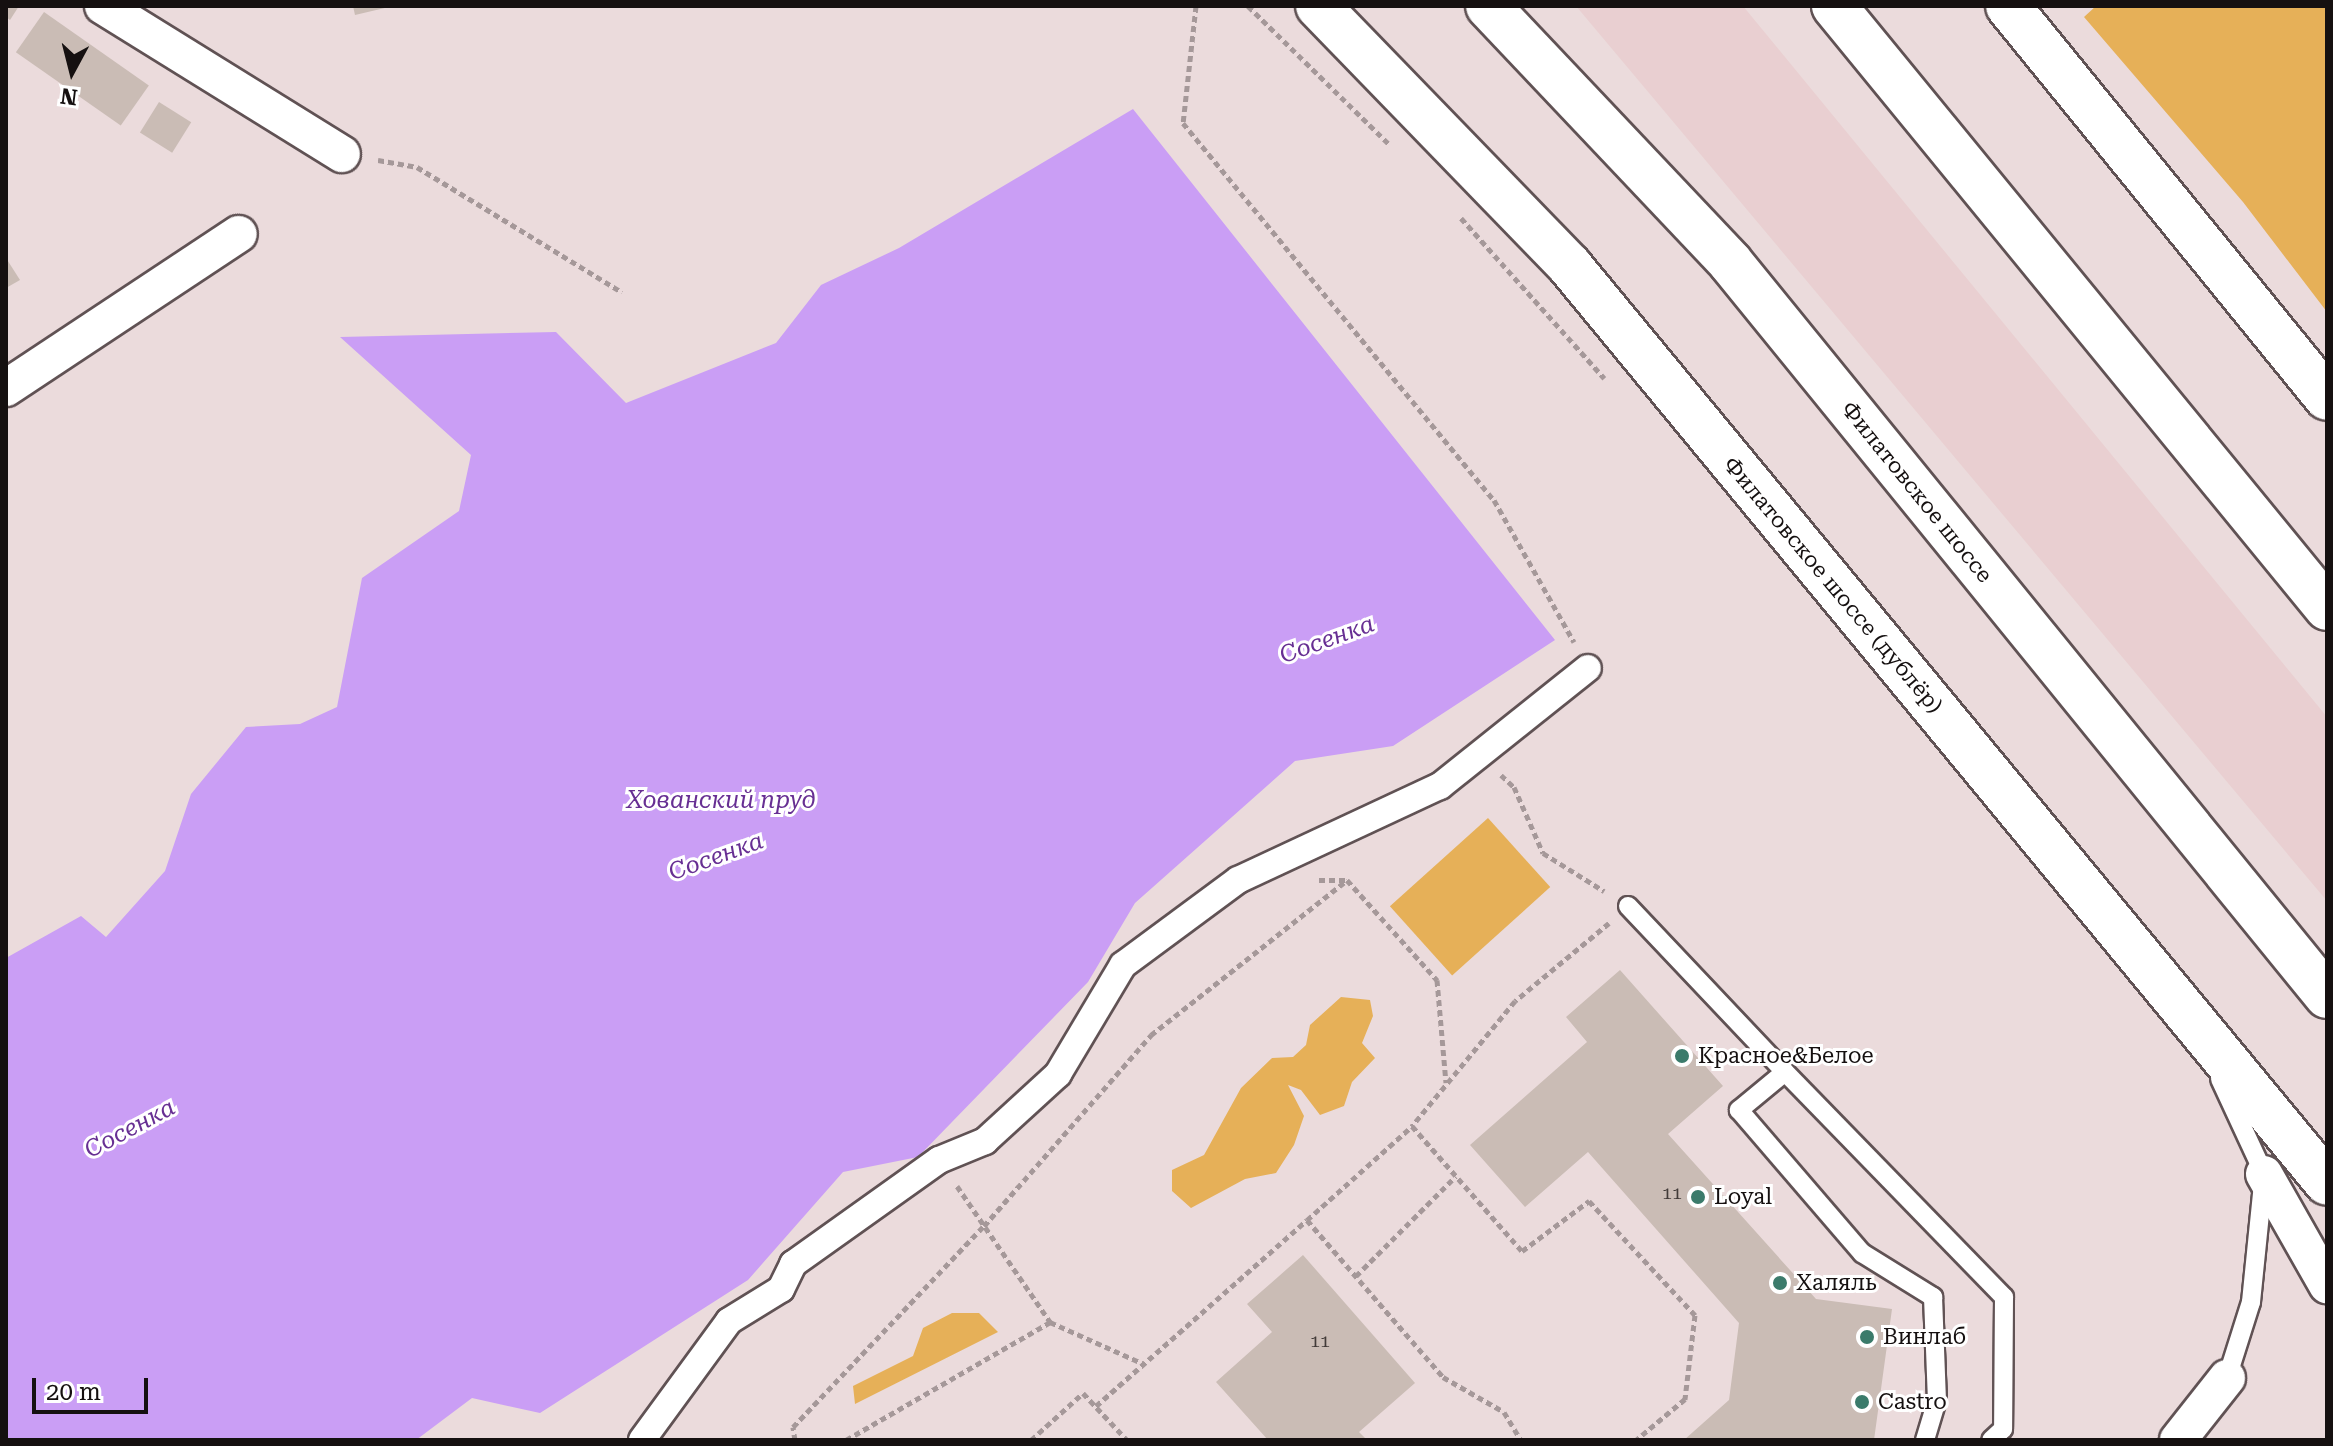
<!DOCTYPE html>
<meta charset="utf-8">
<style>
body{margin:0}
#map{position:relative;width:2333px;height:1446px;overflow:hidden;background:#ebdbdc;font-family:"Roboto Serif",serif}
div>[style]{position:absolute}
.built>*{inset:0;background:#e9cfd1}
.green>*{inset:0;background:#e6b058;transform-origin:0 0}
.water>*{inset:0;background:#ca9ef5}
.building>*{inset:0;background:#cabcb5;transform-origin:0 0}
.path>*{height:5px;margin-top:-2.5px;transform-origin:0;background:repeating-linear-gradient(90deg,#a59899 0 6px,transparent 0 10px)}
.roads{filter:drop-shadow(2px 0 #605254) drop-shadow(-2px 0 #605254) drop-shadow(0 2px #605254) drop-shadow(0 -2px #605254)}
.service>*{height:18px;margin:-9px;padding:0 9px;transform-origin:9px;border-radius:9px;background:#fff}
.pedestrian>*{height:26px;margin:-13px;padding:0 13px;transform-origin:13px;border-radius:13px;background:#fff}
.minor>*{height:36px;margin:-18px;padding:0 18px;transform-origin:18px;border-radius:18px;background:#fff}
.tertiary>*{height:44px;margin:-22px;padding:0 22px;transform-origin:22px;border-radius:22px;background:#fff}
.secondary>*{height:44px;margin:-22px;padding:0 22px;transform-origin:22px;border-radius:22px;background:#fff}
.dots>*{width:22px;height:22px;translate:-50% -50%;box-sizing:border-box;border:4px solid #fff;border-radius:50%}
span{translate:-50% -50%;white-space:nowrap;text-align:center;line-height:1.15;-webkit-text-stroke:6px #fff;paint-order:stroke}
.number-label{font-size:18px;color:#423b39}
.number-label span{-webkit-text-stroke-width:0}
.street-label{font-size:22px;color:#151010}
.poi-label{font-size:22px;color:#151010}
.left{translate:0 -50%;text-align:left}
.water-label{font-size:24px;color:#672f93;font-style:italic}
.frame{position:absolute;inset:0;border:8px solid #151010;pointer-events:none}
.north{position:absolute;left:32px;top:32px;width:80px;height:80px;-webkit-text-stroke:6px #fff;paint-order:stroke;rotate:187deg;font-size:22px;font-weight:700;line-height:32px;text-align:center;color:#151010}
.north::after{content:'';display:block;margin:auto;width:28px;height:36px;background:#151010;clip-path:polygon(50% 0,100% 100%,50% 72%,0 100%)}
.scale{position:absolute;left:32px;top:1378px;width:116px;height:36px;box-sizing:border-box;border:4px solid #151010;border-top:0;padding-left:10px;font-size:24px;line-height:28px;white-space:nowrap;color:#151010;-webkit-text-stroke:6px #fff;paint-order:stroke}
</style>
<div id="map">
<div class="built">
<div style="clip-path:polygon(1576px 6px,1743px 6px,2327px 717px,2327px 901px)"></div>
</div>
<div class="green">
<div style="clip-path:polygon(2096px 6px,2327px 6px,2327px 312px,2243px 202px,2084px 17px)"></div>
<div style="left:1488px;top:818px;width:93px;height:132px;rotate:48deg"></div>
<div style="clip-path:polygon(1341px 997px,1370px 1000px,1373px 1016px,1362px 1043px,1375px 1058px,1352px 1082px,1344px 1106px,1320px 1115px,1301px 1090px,1288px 1085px,1304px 1116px,1294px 1145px,1276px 1173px,1245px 1179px,1191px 1208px,1172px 1191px,1172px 1170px,1204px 1155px,1241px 1088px,1272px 1058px,1293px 1057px,1306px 1045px,1310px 1025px)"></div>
<div style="clip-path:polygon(952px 1313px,979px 1313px,998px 1332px,855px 1404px,853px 1386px,913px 1356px,923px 1328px)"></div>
</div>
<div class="water">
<div style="clip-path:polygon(1133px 109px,1555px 640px,1393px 746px,1295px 761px,1135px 903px,1088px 982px,918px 1157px,843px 1172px,748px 1280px,540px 1413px,472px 1398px,416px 1440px,6px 1440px,6px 958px,81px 916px,106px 937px,165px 871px,191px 794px,246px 727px,300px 724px,337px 707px,362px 578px,459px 511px,471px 455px,340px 337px,556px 332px,626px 403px,776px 343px,821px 285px,899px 248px)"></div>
</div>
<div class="building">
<div style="clip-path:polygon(6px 6px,19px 6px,10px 20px,6px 17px)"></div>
<div style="clip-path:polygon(353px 6px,388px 6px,389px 7px,355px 15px)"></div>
<div style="left:44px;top:12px;width:128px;height:49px;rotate:35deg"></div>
<div style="left:159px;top:102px;width:38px;height:36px;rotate:32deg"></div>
<div style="clip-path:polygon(6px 258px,20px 280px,6px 288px)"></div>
<div style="clip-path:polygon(1620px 970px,1723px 1086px,1668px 1134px,1816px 1299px,1892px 1309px,1874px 1440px,1684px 1440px,1729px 1400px,1739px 1323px,1588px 1152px,1525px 1207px,1470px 1145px,1587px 1042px,1566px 1017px)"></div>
<div style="clip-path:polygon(1303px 1255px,1415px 1383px,1359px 1432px,1367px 1440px,1268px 1440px,1216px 1382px,1272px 1332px,1247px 1304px)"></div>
</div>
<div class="path">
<div style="left:1196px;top:6px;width:118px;rotate:96.3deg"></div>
<div style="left:1183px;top:123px;width:489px;rotate:50.5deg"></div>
<div style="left:1494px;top:500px;width:163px;rotate:60.6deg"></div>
<div style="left:1248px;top:6px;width:199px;rotate:44.4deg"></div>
<div style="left:378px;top:160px;width:40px;rotate:10deg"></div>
<div style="left:417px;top:167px;width:240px;rotate:31.4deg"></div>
<div style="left:1461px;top:218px;width:215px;rotate:48.2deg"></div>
<div style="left:1501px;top:775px;width:18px;rotate:43deg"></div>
<div style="left:1514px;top:787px;width:72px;rotate:66.3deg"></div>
<div style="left:1543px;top:853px;width:72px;rotate:31.9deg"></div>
<div style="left:1319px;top:880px;width:28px"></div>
<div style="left:1347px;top:880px;width:135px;rotate:48deg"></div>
<div style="left:1437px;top:980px;width:103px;rotate:85deg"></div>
<div style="left:1609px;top:923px;width:122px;rotate:140.3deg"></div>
<div style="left:1515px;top:1001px;width:162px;rotate:129.5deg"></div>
<div style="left:1412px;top:1126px;width:167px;rotate:48.7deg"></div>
<div style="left:1522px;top:1251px;width:84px;rotate:-36.7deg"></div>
<div style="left:1589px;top:1201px;width:156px;rotate:47.1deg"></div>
<div style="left:1695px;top:1315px;width:85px;rotate:96.8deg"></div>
<div style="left:1685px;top:1399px;width:64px;rotate:140.1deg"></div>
<div style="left:957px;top:1186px;width:165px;rotate:55.6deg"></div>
<div style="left:1050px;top:1322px;width:103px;rotate:24.1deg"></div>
<div style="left:1307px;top:1220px;width:141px;rotate:-41.8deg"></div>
<div style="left:1356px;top:1276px;width:141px;rotate:-45deg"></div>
<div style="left:1096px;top:1406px;width:281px;rotate:-41.4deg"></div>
<div style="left:1307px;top:1220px;width:208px;rotate:49.1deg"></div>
<div style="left:1443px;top:1377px;width:70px;rotate:29.8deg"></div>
<div style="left:1504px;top:1412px;width:33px;rotate:59deg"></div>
<div style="left:795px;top:1440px;width:13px;rotate:-99deg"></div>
<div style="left:793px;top:1427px;width:277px;rotate:-46.5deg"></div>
<div style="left:984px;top:1226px;width:254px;rotate:-48.8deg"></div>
<div style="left:1151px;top:1035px;width:250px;rotate:-38.3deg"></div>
<div style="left:846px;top:1440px;width:236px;rotate:-30deg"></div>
<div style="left:1031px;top:1440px;width:70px;rotate:-42.1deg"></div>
<div style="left:1083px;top:1393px;width:64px;rotate:46.9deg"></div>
</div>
<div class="roads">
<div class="service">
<div style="left:1628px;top:906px;width:228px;rotate:46.6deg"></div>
<div style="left:1785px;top:1072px;width:60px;rotate:140.4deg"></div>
<div style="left:1739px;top:1110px;width:189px;rotate:49.3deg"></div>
<div style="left:1862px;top:1253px;width:84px;rotate:31.8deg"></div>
<div style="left:1933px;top:1297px;width:103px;rotate:87.8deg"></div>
<div style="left:1937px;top:1400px;width:42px;rotate:106.7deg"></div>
<div style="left:1785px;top:1072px;width:314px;rotate:45.8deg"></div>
<div style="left:2004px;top:1297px;width:132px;rotate:90.4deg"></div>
<div style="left:2003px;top:1429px;width:16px;rotate:137deg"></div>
<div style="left:2220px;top:1079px;width:105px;rotate:65.1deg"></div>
<div style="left:2264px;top:1174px;width:129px;rotate:95.8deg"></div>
<div style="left:2251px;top:1302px;width:80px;rotate:107.5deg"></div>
</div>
<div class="pedestrian">
<div style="left:642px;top:1440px;width:147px;rotate:-53.8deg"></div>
<div style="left:729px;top:1321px;width:61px;rotate:-31.6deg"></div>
<div style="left:781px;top:1289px;width:28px;rotate:-64deg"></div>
<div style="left:793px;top:1264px;width:179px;rotate:-35.5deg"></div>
<div style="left:939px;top:1160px;width:50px;rotate:-22.4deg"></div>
<div style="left:985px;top:1141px;width:99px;rotate:-42.5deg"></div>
<div style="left:1058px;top:1074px;width:127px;rotate:-59.2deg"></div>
<div style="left:1123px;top:965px;width:143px;rotate:-36.5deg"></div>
<div style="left:1238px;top:880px;width:223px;rotate:-25deg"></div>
<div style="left:1440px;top:786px;width:189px;rotate:-38.6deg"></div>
</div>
<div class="minor">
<div style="left:103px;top:6px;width:281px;rotate:31.8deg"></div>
<div style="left:6px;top:388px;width:279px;rotate:-33.5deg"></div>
<div style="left:2264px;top:1174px;width:128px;rotate:60.4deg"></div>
<div style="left:2178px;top:1440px;width:79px;rotate:-51.7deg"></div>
</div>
<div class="tertiary">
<div style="left:1318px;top:6px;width:361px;rotate:45.9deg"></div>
<div style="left:1569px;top:265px;width:1190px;rotate:50.45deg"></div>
<div style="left:2008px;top:6px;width:505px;rotate:50.86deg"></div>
</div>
<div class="secondary">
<div style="left:1488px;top:6px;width:352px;rotate:46.6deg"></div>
<div style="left:1730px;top:262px;width:946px;rotate:50.88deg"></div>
<div style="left:1834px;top:6px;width:778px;rotate:50.68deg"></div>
</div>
</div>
<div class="dots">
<div style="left:1682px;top:1056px;background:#3b7b6b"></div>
<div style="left:1698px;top:1197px;background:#3b7b6b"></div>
<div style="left:1780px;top:1283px;background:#3b7b6b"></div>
<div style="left:1867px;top:1337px;background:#3b7b6b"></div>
<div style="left:1862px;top:1402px;background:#3b7b6b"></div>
</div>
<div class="number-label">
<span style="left:1672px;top:1193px">11</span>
<span style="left:1320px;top:1341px">11</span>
</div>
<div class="street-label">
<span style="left:1917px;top:492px;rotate:51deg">Филатовское шоссе</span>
<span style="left:1833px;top:585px;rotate:50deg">Филатовское шоссе (дублёр)</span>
</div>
<div class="poi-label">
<span class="left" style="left:1698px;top:1056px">Красное&amp;Белое</span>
<span class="left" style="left:1714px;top:1197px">Loyal</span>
<span class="left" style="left:1796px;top:1283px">Халяль</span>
<span class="left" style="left:1883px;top:1337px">Винлаб</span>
<span class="left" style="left:1878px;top:1402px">Castro</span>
</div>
<div class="water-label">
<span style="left:1327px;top:640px;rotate:-20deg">Сосенка</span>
<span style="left:721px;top:801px">Хованский пруд</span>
<span style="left:716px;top:857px;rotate:-20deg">Сосенка</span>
<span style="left:130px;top:1129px;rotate:-28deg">Сосенка</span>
</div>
<div class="frame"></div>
<div class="north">N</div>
<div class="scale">20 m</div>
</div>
